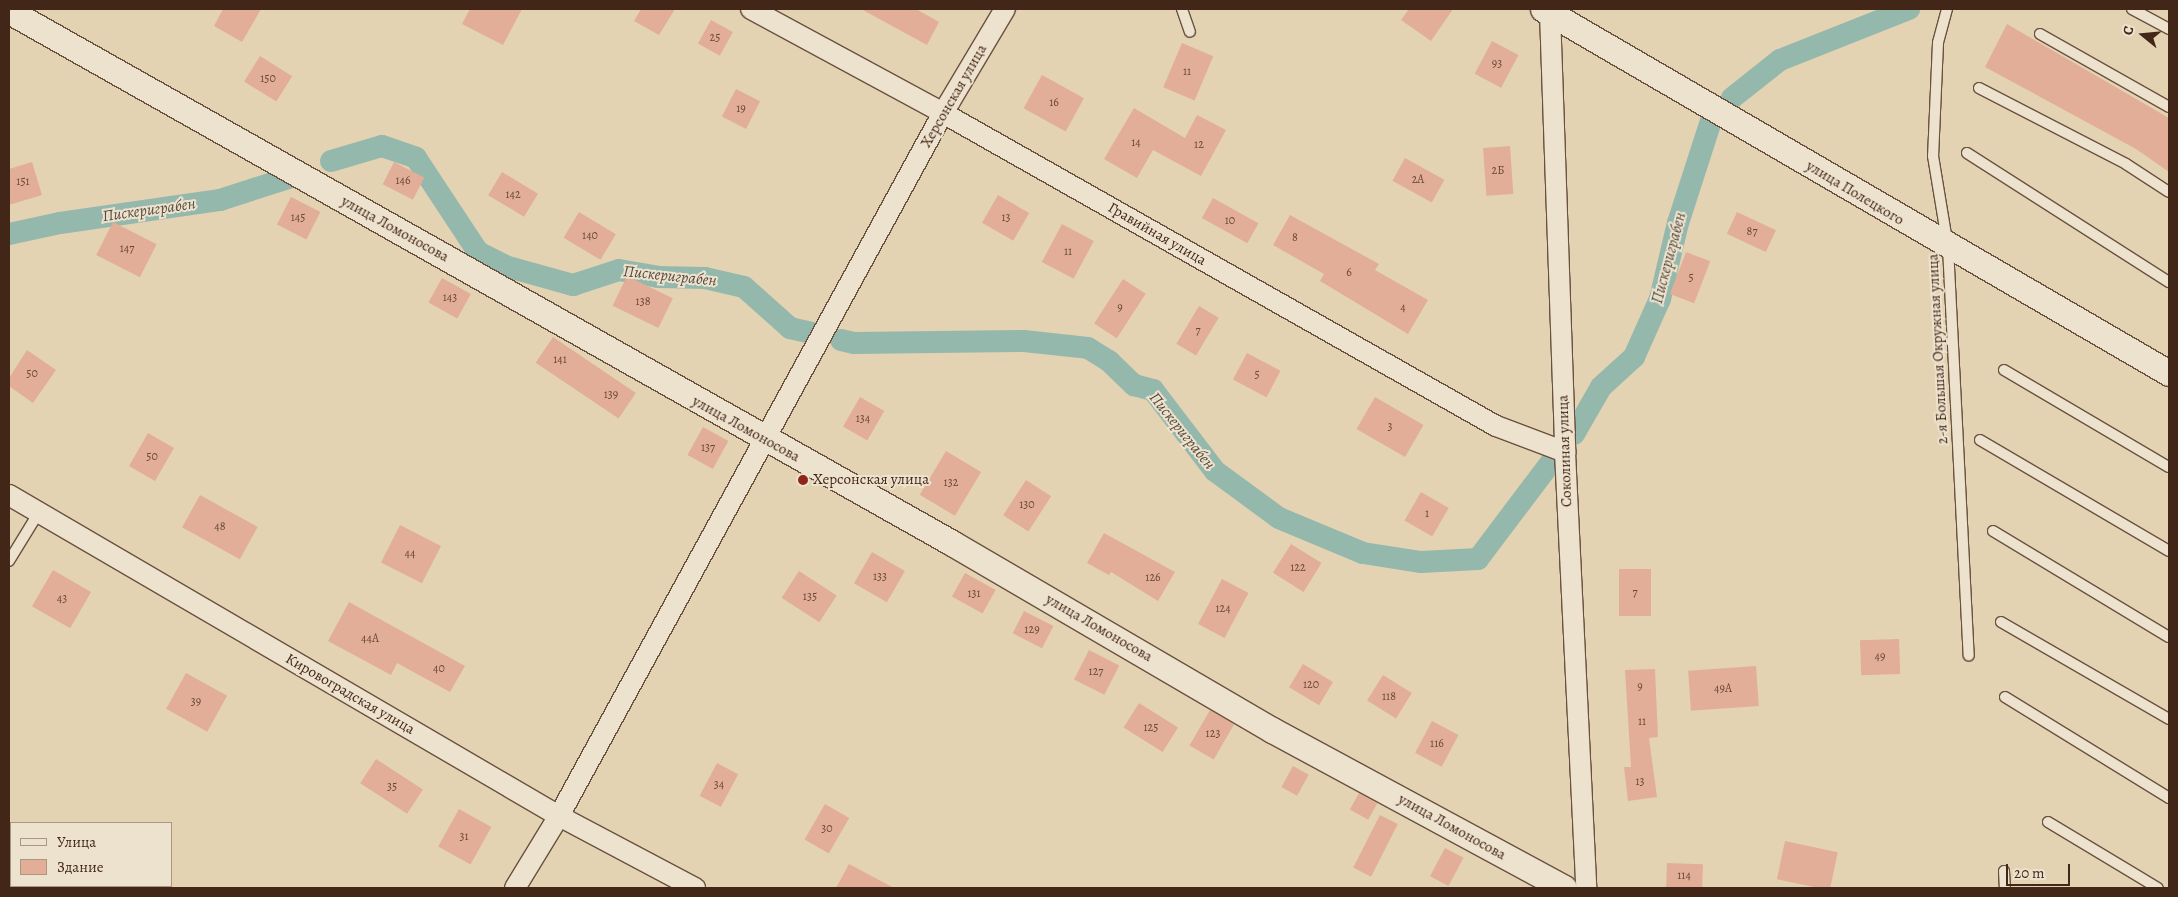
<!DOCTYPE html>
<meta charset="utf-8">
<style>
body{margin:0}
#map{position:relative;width:2178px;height:897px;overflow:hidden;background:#e3d3b3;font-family:Alegreya,serif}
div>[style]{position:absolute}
.canal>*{height:22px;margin:-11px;padding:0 11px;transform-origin:11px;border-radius:11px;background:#95b8ad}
.building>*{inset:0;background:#e3ae98;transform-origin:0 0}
.roads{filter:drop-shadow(1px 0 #6a513f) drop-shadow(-1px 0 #6a513f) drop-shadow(0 1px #6a513f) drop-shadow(0 -1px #6a513f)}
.service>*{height:10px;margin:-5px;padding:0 5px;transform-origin:5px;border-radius:5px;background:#ede2ce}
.minor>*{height:20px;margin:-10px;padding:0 10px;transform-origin:10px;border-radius:10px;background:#ede2ce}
.tertiary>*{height:25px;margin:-12.5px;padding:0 12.5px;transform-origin:12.5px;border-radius:12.5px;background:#ede2ce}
.dots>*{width:14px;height:14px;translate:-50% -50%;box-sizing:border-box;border:2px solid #ede2ce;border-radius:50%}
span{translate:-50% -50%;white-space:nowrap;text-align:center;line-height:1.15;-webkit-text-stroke:4px #ede2ce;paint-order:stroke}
.number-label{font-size:12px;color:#6a4838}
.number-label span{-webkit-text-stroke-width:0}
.street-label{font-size:15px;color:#422618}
.poi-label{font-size:15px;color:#422618}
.left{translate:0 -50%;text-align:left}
.water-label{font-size:16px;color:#574a3d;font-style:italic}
.frame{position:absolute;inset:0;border:10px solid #422618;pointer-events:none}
.legend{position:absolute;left:10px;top:822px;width:162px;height:65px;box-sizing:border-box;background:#ede2ce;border:1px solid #a99785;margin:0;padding:6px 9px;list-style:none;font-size:15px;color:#422618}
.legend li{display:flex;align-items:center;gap:10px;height:25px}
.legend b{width:25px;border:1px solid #a99785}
.north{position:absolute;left:2118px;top:10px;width:50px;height:50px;-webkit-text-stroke:4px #ede2ce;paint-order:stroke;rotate:287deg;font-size:14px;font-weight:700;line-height:20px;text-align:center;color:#422618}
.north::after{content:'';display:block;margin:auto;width:18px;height:22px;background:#422618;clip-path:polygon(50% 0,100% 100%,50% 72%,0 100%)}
.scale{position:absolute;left:2006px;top:864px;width:64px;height:22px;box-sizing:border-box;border:2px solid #422618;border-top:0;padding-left:6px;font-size:15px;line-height:18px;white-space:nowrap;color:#422618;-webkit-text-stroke:4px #ede2ce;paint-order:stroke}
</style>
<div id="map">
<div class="canal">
<div style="left:1732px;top:98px;width:61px;rotate:-38.4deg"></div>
<div style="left:1780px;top:60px;width:139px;rotate:-21.6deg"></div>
<div style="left:331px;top:161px;width:53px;rotate:-16.4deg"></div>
<div style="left:382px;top:146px;width:36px;rotate:19deg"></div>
<div style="left:416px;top:158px;width:113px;rotate:56.6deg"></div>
<div style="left:478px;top:252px;width:30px;rotate:27deg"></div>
<div style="left:505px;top:266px;width:71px;rotate:15.6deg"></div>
<div style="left:573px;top:285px;width:48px;rotate:-18.1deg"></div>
<div style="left:619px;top:270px;width:40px;rotate:10deg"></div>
<div style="left:658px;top:277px;width:47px;rotate:1.2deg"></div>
<div style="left:705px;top:278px;width:40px;rotate:13deg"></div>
<div style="left:744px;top:287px;width:62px;rotate:41.7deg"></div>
<div style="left:790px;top:328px;width:28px;rotate:13deg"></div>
<div style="left:9px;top:234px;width:52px;rotate:-12.2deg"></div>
<div style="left:60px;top:223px;width:162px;rotate:-8.2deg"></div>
<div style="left:220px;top:200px;width:71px;rotate:-17.9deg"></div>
<div style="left:841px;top:340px;width:13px;rotate:13deg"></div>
<div style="left:854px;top:343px;width:170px;rotate:-0.7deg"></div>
<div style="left:1024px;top:341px;width:64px;rotate:6.2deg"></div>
<div style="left:1088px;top:348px;width:25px;rotate:32deg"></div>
<div style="left:1109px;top:361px;width:35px;rotate:44deg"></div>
<div style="left:1134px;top:385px;width:20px;rotate:15deg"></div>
<div style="left:1153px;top:390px;width:102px;rotate:52.6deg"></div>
<div style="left:1215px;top:471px;width:79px;rotate:36.3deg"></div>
<div style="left:1279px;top:518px;width:91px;rotate:22.6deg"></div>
<div style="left:1363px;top:553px;width:59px;rotate:8.8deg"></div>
<div style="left:1421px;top:562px;width:57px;rotate:-3deg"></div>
<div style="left:1478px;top:559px;width:128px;rotate:-53deg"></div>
<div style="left:1574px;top:434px;width:54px;rotate:-60.1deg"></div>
<div style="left:1601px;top:387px;width:45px;rotate:-42.3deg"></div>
<div style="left:1634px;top:357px;width:64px;rotate:-65.9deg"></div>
<div style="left:1660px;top:299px;width:78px;rotate:-76.7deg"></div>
<div style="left:1678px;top:223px;width:107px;rotate:-72.1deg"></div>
</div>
<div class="building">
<div style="clip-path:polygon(223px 9px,261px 9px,242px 42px,214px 26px)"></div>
<div style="clip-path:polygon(470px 9px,522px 9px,503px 45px,462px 24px)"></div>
<div style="clip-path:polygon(641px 9px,675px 9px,659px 35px,634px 21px)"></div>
<div style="clip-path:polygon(861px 9px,916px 9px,939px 22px,927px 45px)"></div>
<div style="clip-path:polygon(1409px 9px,1453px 9px,1431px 41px,1401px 20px)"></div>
<div style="left:711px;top:20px;width:25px;height:27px;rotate:29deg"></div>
<div style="clip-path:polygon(2007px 24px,2169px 118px,2169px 172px,2136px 149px,1985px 67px)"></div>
<div style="left:1492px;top:41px;width:30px;height:37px;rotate:28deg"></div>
<div style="left:1182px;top:43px;width:34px;height:48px;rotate:23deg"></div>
<div style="left:260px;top:56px;width:38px;height:30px;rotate:32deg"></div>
<div style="left:1042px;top:75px;width:48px;height:38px;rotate:29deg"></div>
<div style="left:736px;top:89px;width:27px;height:31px;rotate:27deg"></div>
<div style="clip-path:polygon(1134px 108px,1185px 138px,1197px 115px,1226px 130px,1201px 176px,1153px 150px,1137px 178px,1104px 159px)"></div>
<div style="left:1510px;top:146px;width:48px;height:27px;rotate:86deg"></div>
<div style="left:1405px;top:158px;width:45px;height:26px;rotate:29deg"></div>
<div style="clip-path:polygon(32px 162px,42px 195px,9px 205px,9px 169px)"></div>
<div style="left:394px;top:162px;width:34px;height:25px;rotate:27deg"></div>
<div style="left:502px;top:172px;width:42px;height:27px;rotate:31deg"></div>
<div style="left:998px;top:195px;width:36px;height:32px;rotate:30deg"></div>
<div style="left:291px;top:197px;width:33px;height:31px;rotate:27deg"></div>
<div style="left:1213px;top:198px;width:52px;height:23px;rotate:29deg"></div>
<div style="left:579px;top:212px;width:43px;height:30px;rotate:31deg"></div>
<div style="left:1737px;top:212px;width:43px;height:24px;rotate:25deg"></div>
<div style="clip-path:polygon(1290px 215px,1379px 264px,1375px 270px,1428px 300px,1408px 334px,1320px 281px,1324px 274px,1273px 245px)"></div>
<div style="left:113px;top:222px;width:49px;height:37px;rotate:27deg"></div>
<div style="left:1062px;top:224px;width:36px;height:43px;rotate:28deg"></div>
<div style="left:1686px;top:252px;width:26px;height:45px;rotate:21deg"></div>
<div style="left:627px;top:276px;width:51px;height:33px;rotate:26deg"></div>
<div style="left:442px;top:278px;width:33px;height:28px;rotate:29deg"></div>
<div style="left:1123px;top:279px;width:27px;height:53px;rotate:33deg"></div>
<div style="left:1199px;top:306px;width:23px;height:44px;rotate:31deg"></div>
<div style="left:553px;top:337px;width:100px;height:31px;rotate:34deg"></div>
<div style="clip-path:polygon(27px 350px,56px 370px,33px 403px,9px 386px,9px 378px)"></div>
<div style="left:1247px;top:353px;width:38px;height:30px;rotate:28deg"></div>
<div style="left:860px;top:397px;width:28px;height:34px;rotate:30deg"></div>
<div style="left:1375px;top:397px;width:56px;height:37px;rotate:30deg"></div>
<div style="left:703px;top:427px;width:29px;height:32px;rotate:29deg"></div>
<div style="left:148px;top:433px;width:30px;height:38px;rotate:30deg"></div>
<div style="left:946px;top:451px;width:41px;height:51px;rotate:31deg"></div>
<div style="left:1026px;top:480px;width:30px;height:42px;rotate:33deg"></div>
<div style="left:1421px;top:492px;width:32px;height:33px;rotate:30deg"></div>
<div style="left:200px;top:495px;width:66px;height:37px;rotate:29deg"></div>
<div style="left:400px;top:525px;width:46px;height:42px;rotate:27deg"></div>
<div style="clip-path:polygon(1104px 533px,1175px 572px,1158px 601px,1111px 572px,1109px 575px,1087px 563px)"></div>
<div style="left:1291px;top:544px;width:36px;height:34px;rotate:32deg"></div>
<div style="left:872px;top:552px;width:38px;height:36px;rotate:30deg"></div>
<div style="left:1619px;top:569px;width:32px;height:47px"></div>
<div style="left:53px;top:570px;width:44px;height:42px;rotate:30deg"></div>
<div style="left:799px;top:571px;width:45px;height:32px;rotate:33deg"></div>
<div style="left:965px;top:573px;width:35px;height:27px;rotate:29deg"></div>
<div style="left:1222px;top:579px;width:30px;height:51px;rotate:28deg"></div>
<div style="clip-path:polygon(349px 602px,465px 666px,450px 692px,397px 663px,391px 675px,328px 641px)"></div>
<div style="left:1024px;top:611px;width:33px;height:25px;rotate:27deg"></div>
<div style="left:1899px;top:639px;width:35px;height:39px;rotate:88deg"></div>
<div style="left:1089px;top:650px;width:34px;height:33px;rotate:27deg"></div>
<div style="left:1303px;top:664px;width:35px;height:27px;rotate:31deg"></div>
<div style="left:1756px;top:666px;width:40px;height:68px;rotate:86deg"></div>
<div style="clip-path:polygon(1655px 669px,1658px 737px,1649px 738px,1657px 797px,1628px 801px,1624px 767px,1631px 767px,1625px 670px)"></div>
<div style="left:186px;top:673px;width:47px;height:41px;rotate:29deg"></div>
<div style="left:1383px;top:675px;width:34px;height:30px;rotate:32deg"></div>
<div style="left:1139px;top:703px;width:46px;height:29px;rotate:32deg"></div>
<div style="left:1210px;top:710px;width:28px;height:41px;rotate:30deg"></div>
<div style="left:1432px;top:721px;width:30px;height:36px;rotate:28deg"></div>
<div style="left:376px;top:759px;width:56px;height:29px;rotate:33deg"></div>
<div style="left:717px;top:763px;width:24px;height:37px;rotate:28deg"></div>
<div style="left:1293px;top:766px;width:18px;height:24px;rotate:29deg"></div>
<div style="left:1359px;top:793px;width:21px;height:19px;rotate:29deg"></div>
<div style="left:825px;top:804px;width:28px;height:41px;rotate:30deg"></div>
<div style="left:459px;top:809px;width:37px;height:43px;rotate:29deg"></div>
<div style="left:1380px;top:815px;width:20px;height:59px;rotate:27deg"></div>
<div style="left:1785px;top:841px;width:54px;height:39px;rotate:12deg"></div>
<div style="left:1445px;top:848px;width:21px;height:32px;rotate:28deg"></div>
<div style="left:1667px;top:863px;width:36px;height:25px;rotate:2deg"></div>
<div style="clip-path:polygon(849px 864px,894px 888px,836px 888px)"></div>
</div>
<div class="roads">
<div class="service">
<div style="left:1182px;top:9px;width:24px;rotate:71deg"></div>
<div style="left:1947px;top:9px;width:35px;rotate:105deg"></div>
<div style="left:1938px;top:43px;width:113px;rotate:92.5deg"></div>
<div style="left:1933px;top:156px;width:92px;rotate:80.6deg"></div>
<div style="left:1948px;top:247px;width:409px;rotate:87.1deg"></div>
<div style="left:2132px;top:9px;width:42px;rotate:28.4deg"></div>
<div style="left:2040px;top:34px;width:148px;rotate:29.5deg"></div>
<div style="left:1979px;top:88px;width:165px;rotate:27.3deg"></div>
<div style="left:2126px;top:164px;width:51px;rotate:33.1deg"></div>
<div style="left:1967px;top:153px;width:240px;rotate:32.6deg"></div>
<div style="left:2004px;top:370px;width:191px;rotate:30.5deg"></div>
<div style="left:1980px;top:440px;width:219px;rotate:30.4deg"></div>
<div style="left:1993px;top:531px;width:205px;rotate:31.1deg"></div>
<div style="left:9px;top:561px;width:57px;rotate:-58.5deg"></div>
<div style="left:2001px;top:622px;width:194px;rotate:30deg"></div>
<div style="left:2005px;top:697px;width:193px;rotate:31.6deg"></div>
<div style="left:2048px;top:822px;width:128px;rotate:31deg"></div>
<div style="left:2004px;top:871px;width:17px;rotate:87deg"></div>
</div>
<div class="minor">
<div style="left:751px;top:9px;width:218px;rotate:28.4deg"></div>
<div style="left:943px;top:113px;width:635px;rotate:29.51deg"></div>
<div style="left:1496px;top:426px;width:74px;rotate:20.6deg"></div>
<div style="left:1550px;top:13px;width:439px;rotate:88deg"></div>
<div style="left:1565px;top:452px;width:437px;rotate:87.2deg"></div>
<div style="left:9px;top:495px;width:637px;rotate:30.27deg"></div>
<div style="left:559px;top:816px;width:154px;rotate:27.9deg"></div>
<div style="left:515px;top:888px;width:84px;rotate:-58.6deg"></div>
<div style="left:559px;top:816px;width:801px;rotate:-61.36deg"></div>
<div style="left:943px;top:113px;width:121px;rotate:-59.2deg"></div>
</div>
<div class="tertiary">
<div style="left:1543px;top:9px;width:724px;rotate:30.18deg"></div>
<div style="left:9px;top:11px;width:1083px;rotate:29.43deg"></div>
<div style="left:952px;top:543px;width:371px;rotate:30.3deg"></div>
<div style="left:1272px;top:730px;width:332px;rotate:28.4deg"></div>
</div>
</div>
<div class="dots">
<div style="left:803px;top:480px;background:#8f2418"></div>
</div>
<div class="number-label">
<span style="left:715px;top:38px">25</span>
<span style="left:1497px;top:64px">93</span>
<span style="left:1187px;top:72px">11</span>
<span style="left:268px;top:79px">150</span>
<span style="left:1054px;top:103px">16</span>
<span style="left:741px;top:109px">19</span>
<span style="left:1136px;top:143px">14</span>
<span style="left:1199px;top:145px">12</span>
<span style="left:1498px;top:171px">2Б</span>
<span style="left:1418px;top:180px">2А</span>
<span style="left:403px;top:181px">146</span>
<span style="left:23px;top:182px">151</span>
<span style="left:513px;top:195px">142</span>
<span style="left:298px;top:218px">145</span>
<span style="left:1006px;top:218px">13</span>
<span style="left:1230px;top:221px">10</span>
<span style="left:1752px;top:232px">87</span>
<span style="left:590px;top:236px">140</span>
<span style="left:1295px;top:238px">8</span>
<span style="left:127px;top:249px">147</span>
<span style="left:1068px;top:252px">11</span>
<span style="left:1349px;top:273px">6</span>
<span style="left:1691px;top:278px">5</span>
<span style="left:450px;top:298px">143</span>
<span style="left:643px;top:302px">138</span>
<span style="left:1120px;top:308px">9</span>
<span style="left:1403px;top:308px">4</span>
<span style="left:1198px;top:331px">7</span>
<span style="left:560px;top:360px">141</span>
<span style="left:32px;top:374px">50</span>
<span style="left:1257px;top:375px">5</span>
<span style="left:611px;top:395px">139</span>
<span style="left:863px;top:419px">134</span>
<span style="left:1390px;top:427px">3</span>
<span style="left:708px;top:448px">137</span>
<span style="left:152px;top:457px">50</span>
<span style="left:951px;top:483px">132</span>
<span style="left:1027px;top:505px">130</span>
<span style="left:1427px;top:514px">1</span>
<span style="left:220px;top:527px">48</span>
<span style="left:410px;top:554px">44</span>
<span style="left:1298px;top:568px">122</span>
<span style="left:880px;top:577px">133</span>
<span style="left:1153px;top:578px">126</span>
<span style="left:1635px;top:593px">7</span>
<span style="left:974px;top:594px">131</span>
<span style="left:810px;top:597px">135</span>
<span style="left:62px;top:599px">43</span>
<span style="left:1223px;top:609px">124</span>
<span style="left:1032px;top:630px">129</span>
<span style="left:370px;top:639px">44А</span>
<span style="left:1880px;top:657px">49</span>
<span style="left:439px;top:669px">40</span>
<span style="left:1096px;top:672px">127</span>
<span style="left:1311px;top:685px">120</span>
<span style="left:1640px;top:687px">9</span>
<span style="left:1723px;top:689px">49А</span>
<span style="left:1389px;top:697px">118</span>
<span style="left:196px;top:702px">39</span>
<span style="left:1642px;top:722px">11</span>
<span style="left:1151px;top:728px">125</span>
<span style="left:1213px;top:734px">123</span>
<span style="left:1437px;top:744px">116</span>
<span style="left:1640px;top:782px">13</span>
<span style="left:719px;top:785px">34</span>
<span style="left:392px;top:787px">35</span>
<span style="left:827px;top:829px">30</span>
<span style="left:464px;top:837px">31</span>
<span style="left:1684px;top:876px">114</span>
</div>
<div class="street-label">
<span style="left:954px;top:96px;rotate:-60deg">Херсонская улица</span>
<span style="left:1855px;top:193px;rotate:31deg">улица Полецкого</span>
<span style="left:395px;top:229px;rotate:29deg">улица Ломоносова</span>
<span style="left:1157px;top:234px;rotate:30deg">Гравийная улица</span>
<span style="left:1938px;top:349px;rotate:-93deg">2-я Большая Окружная улица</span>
<span style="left:746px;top:429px;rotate:29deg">улица Ломоносова</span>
<span style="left:1565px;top:451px;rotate:-92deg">Соколиная улица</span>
<span style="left:1099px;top:628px;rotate:30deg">улица Ломоносова</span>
<span style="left:350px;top:694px;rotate:30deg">Кировоградская улица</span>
<span style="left:1452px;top:827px;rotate:29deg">улица Ломоносова</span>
</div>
<div class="poi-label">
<span class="left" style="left:813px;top:480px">Херсонская улица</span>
</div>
<div class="water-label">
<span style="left:149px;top:210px;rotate:-8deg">Пискериграбен</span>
<span style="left:1669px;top:258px;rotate:-75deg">Пискериграбен</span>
<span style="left:670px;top:276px;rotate:6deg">Пискериграбен</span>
<span style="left:1182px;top:431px;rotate:51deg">Пискериграбен</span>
</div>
<div class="frame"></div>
<ul class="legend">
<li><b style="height:6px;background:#ede2ce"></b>Улица</li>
<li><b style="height:14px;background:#e3ae98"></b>Здание</li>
</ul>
<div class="north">С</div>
<div class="scale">20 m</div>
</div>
